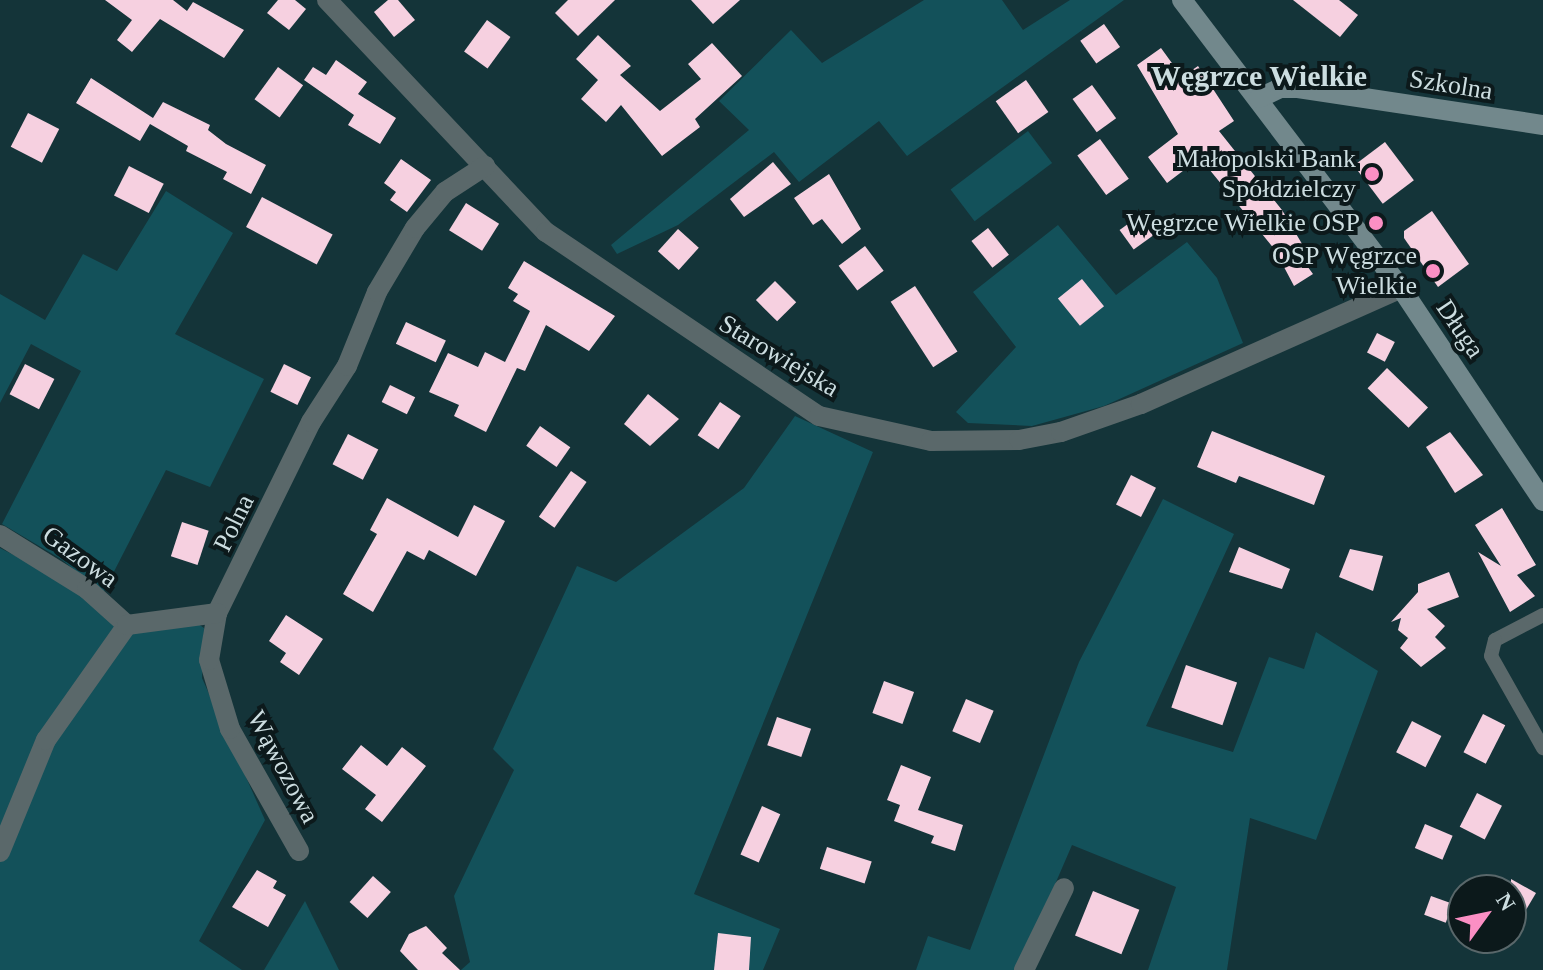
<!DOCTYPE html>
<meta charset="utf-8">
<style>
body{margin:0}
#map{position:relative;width:1543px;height:970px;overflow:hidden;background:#143439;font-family:"Times New Roman",serif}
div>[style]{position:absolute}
.green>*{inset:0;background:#13515a;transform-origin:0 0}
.building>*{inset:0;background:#f6d0e0;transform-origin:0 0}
.lane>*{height:14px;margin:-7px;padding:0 7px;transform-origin:7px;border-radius:7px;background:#5a686a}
.street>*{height:20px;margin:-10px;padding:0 10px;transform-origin:10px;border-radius:10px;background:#5a686a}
.secondary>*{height:20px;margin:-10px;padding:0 10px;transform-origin:10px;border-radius:10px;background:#72888c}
.dots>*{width:22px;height:22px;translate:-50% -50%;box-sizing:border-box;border:4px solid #0c191b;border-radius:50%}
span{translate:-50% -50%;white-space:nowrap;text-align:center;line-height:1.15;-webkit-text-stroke:8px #0c191b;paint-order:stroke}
.street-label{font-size:26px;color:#ccdde0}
.poi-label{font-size:26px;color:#ccdde0}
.right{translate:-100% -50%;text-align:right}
.quarter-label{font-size:30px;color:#ccdde0;font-weight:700}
.north{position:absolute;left:1447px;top:874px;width:80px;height:80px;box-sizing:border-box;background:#0c191b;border:2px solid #59676a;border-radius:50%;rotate:57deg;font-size:22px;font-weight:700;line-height:32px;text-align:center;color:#ccdde0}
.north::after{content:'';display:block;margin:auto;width:28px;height:36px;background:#fb8fc4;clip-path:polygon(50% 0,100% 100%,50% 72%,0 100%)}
</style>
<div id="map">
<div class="green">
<div style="clip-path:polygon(924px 0,1002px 0,1023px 30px,1070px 0,1124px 0,907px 156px,879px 121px,799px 182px,774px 152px,678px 225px,617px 254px,611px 245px,749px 130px,719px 101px,791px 30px,822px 63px)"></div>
<div style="left:1028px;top:131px;width:40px;height:97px;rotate:53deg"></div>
<div style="clip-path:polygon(166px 191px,233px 233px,175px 334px,264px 379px,210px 487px,166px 470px,103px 593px,61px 559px,2px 524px,81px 371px,31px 344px,0 403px,0 294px,45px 320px,83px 254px,117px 271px)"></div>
<div style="clip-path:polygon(1058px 225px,1116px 295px,1187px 242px,1217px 278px,1243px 343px,1104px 406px,1032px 426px,968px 423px,956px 412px,1016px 347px,973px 292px)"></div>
<div style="clip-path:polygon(795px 416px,873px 452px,694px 894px,780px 929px,763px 970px,461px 970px,470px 962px,454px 896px,514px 770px,493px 749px,577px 566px,616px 582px,744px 488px)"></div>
<div style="clip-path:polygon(1163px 499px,1234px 534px,1146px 726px,1233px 752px,1269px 657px,1304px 669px,1316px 632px,1378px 671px,1316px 840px,1250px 818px,1227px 970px,1148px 970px,1176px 887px,1072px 845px,1018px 970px,916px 970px,928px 936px,970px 950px,1079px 662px)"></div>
<div style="clip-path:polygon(0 548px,63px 580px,121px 631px,194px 621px,204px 628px,202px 678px,265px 820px,199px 941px,242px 970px,0 970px)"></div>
<div style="clip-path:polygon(305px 901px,339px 970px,264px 970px)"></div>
</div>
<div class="building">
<div style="clip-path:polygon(105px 0,173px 0,187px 11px,193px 2px,244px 30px,224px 58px,160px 19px,132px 52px,117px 40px,132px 20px)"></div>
<div style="clip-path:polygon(278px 0,295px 0,306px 9px,289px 30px,267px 13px)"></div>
<div style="clip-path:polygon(388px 0,398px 0,415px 20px,394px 37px,374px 12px)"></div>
<div style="clip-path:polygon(568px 0,615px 0,578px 36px,555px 13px)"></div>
<div style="clip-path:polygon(691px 0,740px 0,713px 24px)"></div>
<div style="clip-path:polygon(1293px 0,1339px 0,1358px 15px,1340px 37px)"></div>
<div style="left:487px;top:20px;width:29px;height:39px;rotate:36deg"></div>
<div style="left:1104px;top:24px;width:28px;height:29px;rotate:55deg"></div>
<div style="clip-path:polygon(598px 35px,631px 66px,620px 75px,660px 111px,701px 79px,688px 64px,712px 43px,742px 76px,695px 119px,700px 127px,662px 156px,621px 105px,606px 122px,581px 99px,598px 80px,576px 59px)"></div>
<div style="clip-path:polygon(1161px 48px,1182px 77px,1198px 66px,1234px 121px,1219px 131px,1282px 210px,1308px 254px,1302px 259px,1313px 274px,1294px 286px,1275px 250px,1200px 158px,1167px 183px,1148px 157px,1178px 134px,1137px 65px)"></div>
<div style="clip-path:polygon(336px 60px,367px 82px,358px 94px,396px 118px,380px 144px,348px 125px,354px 115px,304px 80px,313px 67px,326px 75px)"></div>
<div style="left:278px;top:67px;width:31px;height:40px;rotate:36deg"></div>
<div style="clip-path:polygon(91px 78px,153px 118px,163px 102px,210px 125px,208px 130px,226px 144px,266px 165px,251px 194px,223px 179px,227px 172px,186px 151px,188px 146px,150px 124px,140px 141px,76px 103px)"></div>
<div style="left:1026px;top:80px;width:39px;height:37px;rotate:55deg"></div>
<div style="left:1092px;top:85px;width:41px;height:24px;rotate:54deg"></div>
<div style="left:28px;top:113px;width:35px;height:38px;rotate:27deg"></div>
<div style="left:1100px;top:139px;width:49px;height:28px;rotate:54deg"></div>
<div style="left:1385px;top:142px;width:48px;height:39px;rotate:53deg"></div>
<div style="clip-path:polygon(401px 159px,431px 180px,407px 212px,390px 200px,396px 192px,384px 183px)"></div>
<div style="clip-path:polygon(773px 162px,791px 184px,744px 217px,730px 199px)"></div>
<div style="left:129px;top:166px;width:39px;height:33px;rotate:27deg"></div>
<div style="clip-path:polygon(829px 174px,861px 229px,842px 244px,822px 219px,813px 225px,794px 198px)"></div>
<div style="left:262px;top:197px;width:80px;height:34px;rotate:28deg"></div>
<div style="left:466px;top:203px;width:39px;height:32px;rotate:32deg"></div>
<div style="clip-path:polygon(1432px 211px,1469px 264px,1438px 287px,1404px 238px,1404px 231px)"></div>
<div style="left:1139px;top:216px;width:24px;height:24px;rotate:54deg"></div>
<div style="left:988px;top:228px;width:34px;height:21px;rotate:52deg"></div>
<div style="left:678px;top:229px;width:28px;height:30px;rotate:42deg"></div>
<div style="left:865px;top:246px;width:31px;height:33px;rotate:53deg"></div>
<div style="clip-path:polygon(524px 261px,615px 316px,589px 351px,546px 325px,525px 371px,517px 368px,486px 432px,454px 416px,459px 405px,429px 392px,448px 353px,478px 367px,485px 352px,505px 362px,530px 311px,513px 301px,518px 294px,508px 288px)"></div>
<div style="left:1082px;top:279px;width:35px;height:31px;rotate:51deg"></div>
<div style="left:775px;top:281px;width:30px;height:27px;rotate:45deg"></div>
<div style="left:915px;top:286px;width:78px;height:29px;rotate:57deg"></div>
<div style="left:406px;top:322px;width:44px;height:24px;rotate:25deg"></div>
<div style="left:1377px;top:333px;width:20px;height:22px;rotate:27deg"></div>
<div style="left:25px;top:364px;width:33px;height:34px;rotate:27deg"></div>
<div style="left:284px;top:364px;width:30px;height:31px;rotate:26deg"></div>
<div style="left:1387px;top:368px;width:57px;height:28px;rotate:44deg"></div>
<div style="left:390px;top:385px;width:28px;height:19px;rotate:26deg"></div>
<div style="clip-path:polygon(648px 394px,679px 419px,650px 446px,624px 424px)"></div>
<div style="left:720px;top:402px;width:25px;height:40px;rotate:34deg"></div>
<div style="left:540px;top:426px;width:37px;height:24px;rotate:35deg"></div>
<div style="clip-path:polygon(1212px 431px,1325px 476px,1314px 505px,1239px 476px,1236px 483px,1197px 467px)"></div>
<div style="clip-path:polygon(1450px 432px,1483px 475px,1455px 493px,1426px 447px)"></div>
<div style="left:348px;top:434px;width:34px;height:34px;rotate:27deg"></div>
<div style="left:571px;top:471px;width:19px;height:56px;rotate:35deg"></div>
<div style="left:1131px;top:475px;width:28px;height:33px;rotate:27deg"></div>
<div style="clip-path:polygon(387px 498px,458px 537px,474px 505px,505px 521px,476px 576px,429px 550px,424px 560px,407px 551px,373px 612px,343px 594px,377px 534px,370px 530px)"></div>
<div style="clip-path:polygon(1502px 508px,1536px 565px,1517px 575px,1535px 596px,1510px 612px,1478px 552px,1501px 566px,1475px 525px)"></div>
<div style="left:182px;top:522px;width:28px;height:36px;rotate:18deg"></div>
<div style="clip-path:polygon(1239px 547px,1290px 569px,1282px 589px,1229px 572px)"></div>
<div style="clip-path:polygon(1350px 549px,1383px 556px,1373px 591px,1339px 577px)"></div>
<div style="clip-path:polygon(1449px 572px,1459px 597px,1427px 609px,1445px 626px,1435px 637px,1446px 648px,1421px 667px,1400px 648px,1408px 638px,1398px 630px,1401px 618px,1391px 622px,1418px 592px,1418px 584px)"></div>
<div style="clip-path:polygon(286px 615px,323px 639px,299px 675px,280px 662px,286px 653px,269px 641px)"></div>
<div style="left:1186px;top:665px;width:54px;height:45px;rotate:19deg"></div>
<div style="left:884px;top:681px;width:32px;height:34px;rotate:20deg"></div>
<div style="left:966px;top:699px;width:30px;height:35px;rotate:23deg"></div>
<div style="left:1483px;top:714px;width:25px;height:43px;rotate:27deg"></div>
<div style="left:777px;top:717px;width:36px;height:30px;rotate:19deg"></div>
<div style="left:1412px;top:721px;width:33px;height:35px;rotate:27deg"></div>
<div style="clip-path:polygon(361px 745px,387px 766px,402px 747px,426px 766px,382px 822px,365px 809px,376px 795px,342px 769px)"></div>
<div style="clip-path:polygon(901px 765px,931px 777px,918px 810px,963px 825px,955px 851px,931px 843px,934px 836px,894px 821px,900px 805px,887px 800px)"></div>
<div style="left:1477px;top:793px;width:28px;height:38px;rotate:27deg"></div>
<div style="left:762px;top:806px;width:20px;height:53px;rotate:24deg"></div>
<div style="left:1425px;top:824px;width:30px;height:26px;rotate:23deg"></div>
<div style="left:827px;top:847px;width:47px;height:23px;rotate:18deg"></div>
<div style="clip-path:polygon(257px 870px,277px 881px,273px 888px,286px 895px,268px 927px,232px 907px)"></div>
<div style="left:373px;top:876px;width:24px;height:35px;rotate:42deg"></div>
<div style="clip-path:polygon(1511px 879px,1536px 893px,1511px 935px)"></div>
<div style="left:1093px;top:891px;width:50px;height:48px;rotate:22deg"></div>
<div style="left:1431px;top:896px;width:23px;height:20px;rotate:20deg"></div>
<div style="clip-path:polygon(426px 926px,447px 948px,442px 953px,460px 970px,418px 970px,400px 951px,409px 934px)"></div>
<div style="clip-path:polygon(718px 933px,751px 937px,749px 970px,714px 970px)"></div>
</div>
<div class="lane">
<div style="left:1543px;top:615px;width:54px;rotate:152.5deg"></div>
<div style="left:1495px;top:640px;width:16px;rotate:104deg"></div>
<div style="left:1491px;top:656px;width:106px;rotate:60.5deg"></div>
</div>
<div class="street">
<div style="left:327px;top:0;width:319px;rotate:46.7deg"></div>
<div style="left:546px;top:232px;width:329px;rotate:34deg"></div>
<div style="left:819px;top:416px;width:115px;rotate:12.6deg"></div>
<div style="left:931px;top:441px;width:88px;rotate:-0.7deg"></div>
<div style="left:1019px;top:440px;width:43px;rotate:-10.8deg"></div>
<div style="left:1061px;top:432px;width:85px;rotate:-19.3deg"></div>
<div style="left:1141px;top:404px;width:285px;rotate:-24deg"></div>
<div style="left:0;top:535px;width:102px;rotate:31.8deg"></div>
<div style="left:87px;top:589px;width:54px;rotate:42deg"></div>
<div style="left:299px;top:851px;width:140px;rotate:-119.5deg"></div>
<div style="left:230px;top:729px;width:72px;rotate:-106.9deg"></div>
<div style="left:209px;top:660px;width:48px;rotate:-80.3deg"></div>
<div style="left:217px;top:613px;width:213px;rotate:-63.8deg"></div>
<div style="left:311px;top:422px;width:67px;rotate:-57.3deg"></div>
<div style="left:347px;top:366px;width:80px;rotate:-67.9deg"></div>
<div style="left:377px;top:292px;width:74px;rotate:-59.3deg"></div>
<div style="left:415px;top:228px;width:47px;rotate:-50.2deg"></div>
<div style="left:445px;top:192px;width:48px;rotate:-33deg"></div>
<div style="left:0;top:852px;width:121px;rotate:-67.7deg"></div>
<div style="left:46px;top:740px;width:141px;rotate:-54.8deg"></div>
<div style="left:127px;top:625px;width:91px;rotate:-7.6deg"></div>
<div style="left:1024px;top:970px;width:91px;rotate:-64deg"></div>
</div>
<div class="secondary">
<div style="left:1182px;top:0;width:362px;rotate:52.8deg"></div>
<div style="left:1401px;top:288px;width:256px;rotate:56.3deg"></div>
<div style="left:1259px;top:98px;width:23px;rotate:-25deg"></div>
<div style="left:1280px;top:88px;width:18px"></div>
<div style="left:1298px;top:88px;width:248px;rotate:8.6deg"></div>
</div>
<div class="dots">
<div style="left:1372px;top:174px;background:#fb8fc4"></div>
<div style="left:1376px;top:223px;background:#fb8fc4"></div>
<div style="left:1433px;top:271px;background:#fb8fc4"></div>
</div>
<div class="street-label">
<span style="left:1451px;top:85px;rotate:9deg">Szkolna</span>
<span style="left:1460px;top:329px;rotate:56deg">Długa</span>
<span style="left:779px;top:356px;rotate:31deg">Starowiejska</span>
<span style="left:234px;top:523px;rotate:-64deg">Polna</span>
<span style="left:80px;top:557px;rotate:36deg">Gazowa</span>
<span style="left:283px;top:767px;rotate:62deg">Wąwozowa</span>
</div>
<div class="poi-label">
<span class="right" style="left:1356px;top:174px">Małopolski Bank<br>Spółdzielczy</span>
<span class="right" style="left:1360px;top:223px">Węgrzce Wielkie OSP</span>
<span class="right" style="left:1417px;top:271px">OSP Węgrzce<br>Wielkie</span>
</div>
<div class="quarter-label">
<span style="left:1259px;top:76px">Węgrzce Wielkie</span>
</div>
<div class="north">N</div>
</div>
